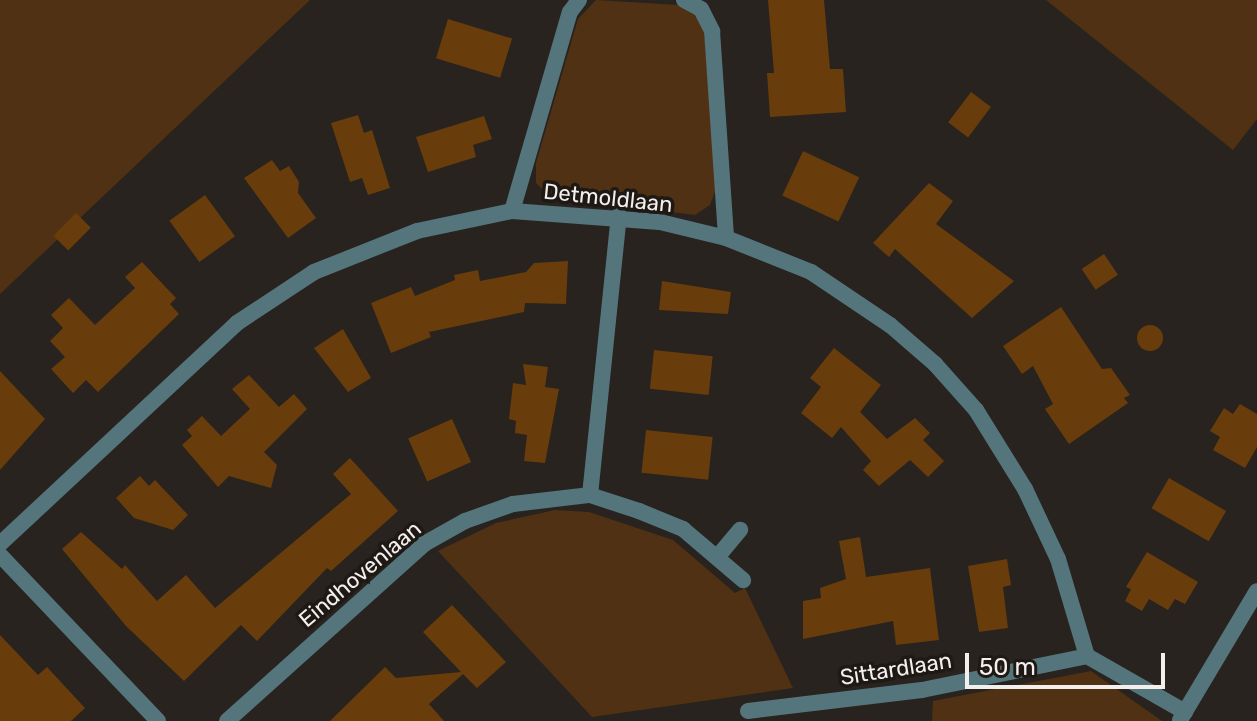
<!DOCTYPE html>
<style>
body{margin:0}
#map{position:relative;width:1257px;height:721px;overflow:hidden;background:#28231e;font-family:Rubik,sans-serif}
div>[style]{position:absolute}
.green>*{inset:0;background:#503113}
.building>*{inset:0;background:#683c0b;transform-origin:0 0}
.round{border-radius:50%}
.street>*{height:16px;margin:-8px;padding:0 8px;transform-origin:8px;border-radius:8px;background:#55757c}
span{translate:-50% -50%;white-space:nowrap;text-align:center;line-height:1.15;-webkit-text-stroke:7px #1e1915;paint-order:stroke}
.street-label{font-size:22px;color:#f3efec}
.scale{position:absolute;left:965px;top:653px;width:200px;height:36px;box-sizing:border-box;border:4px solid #f3efec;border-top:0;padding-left:10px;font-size:24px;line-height:28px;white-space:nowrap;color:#f3efec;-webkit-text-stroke:6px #1e1915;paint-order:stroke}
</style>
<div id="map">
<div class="green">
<div style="clip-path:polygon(0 0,310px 0,0 294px)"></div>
<div style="clip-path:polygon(596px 0,679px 5px,694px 13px,704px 29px,716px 189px,710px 205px,695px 215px,550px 197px,536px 183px,536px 163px,578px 19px)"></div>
<div style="clip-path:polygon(1046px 0,1257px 0,1257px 119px,1233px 150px)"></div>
<div style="clip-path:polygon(555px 510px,589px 512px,673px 540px,735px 593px,745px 588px,793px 688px,592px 717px,438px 551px,496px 523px)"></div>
<div style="clip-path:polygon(1091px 671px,1162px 721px,932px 721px,933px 701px)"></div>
</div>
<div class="building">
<div style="clip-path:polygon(768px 0,824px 0,830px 69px,843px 69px,846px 112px,770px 117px,767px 73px,774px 73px)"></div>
<div style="left:448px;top:19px;width:67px;height:41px;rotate:17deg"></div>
<div style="left:971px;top:92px;width:25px;height:38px;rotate:37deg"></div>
<div style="clip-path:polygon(358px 115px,364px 133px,372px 130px,390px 188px,368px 195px,362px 178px,350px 182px,331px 123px)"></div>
<div style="clip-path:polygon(484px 116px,492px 139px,473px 145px,476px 157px,428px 172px,416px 137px)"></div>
<div style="left:803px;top:151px;width:62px;height:49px;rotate:25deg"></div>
<div style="clip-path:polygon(272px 160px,280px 171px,289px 166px,299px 182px,298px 193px,316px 218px,288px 238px,244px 178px)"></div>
<div style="clip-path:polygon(929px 183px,953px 201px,936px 224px,1014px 281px,972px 318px,895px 249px,889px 257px,873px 243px)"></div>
<div style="left:205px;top:195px;width:51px;height:44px;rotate:54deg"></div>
<div style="left:76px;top:213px;width:21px;height:32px;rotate:45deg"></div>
<div style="left:1104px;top:254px;width:25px;height:27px;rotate:56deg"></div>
<div style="clip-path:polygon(568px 261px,566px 304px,525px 303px,524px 312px,429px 332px,431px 337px,391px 353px,371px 303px,411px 287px,415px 296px,455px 280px,454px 275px,478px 270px,480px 281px,526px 272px,534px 263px)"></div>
<div style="clip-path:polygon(142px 262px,176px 298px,170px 304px,179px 314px,98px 392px,86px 380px,73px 393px,51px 369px,65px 357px,50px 341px,63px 328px,51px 315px,69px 298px,95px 325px,135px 288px,125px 277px)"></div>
<div style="clip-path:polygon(662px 281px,731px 292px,728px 314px,659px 310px)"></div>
<div style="clip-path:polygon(1061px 307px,1102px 369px,1111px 368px,1130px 395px,1124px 398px,1128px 403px,1069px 444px,1045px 409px,1053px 404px,1033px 366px,1022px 374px,1003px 346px)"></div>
<div class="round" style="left:1137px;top:325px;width:26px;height:26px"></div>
<div style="clip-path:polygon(343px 329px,371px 378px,348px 392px,314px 348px)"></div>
<div style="clip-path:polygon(834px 348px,881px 385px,860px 412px,887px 439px,915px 418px,930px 433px,923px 440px,944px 461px,928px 477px,910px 460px,879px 486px,863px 470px,871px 461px,841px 427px,832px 438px,801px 413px,821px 387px,810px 378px)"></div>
<div style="left:654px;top:350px;width:59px;height:39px;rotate:6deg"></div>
<div style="clip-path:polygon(523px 364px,548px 367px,545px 387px,559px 389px,545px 463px,524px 461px,527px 435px,515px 433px,516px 421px,509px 419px,513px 383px,526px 385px)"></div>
<div style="clip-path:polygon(0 371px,45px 419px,0 470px)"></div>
<div style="clip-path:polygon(249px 375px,279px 407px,294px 394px,307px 409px,264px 452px,277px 465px,271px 488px,229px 476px,218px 487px,182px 445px,192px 436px,187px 430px,202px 416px,221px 436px,250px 409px,232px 389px)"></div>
<div style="clip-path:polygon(1240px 404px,1257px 414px,1257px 447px,1245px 468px,1213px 450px,1220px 437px,1210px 431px,1224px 408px,1233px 414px)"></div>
<div style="left:452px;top:419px;width:47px;height:48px;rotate:66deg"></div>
<div style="left:646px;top:430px;width:67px;height:43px;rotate:6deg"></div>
<div style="clip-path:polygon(350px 458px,398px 511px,331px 571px,327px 568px,257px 641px,241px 625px,184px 681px,126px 626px,62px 549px,81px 532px,122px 569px,125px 565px,157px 601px,186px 575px,215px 608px,351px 494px,333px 474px)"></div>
<div style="clip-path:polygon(140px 476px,149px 486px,155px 480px,188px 515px,173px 530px,134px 518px,116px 498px)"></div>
<div style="left:1169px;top:478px;width:66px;height:35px;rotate:30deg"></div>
<div style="clip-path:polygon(860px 537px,866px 577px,930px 568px,939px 640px,896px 645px,893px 621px,803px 639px,803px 601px,821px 598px,820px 588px,846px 579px,839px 541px)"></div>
<div style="clip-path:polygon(1147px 552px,1198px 582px,1185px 604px,1175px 599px,1168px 610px,1149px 599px,1142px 611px,1125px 601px,1131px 589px,1126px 587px)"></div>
<div style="clip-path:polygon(1007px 559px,1011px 585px,1003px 587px,1008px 628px,979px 632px,968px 566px)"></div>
<div style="clip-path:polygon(452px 605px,506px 662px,477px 688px,463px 674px,429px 704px,444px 721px,330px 721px,385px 667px,396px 678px,461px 672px,423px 632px)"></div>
<div style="clip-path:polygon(0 635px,38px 675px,47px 667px,85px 708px,71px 721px,0 721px)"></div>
</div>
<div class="street">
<div style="left:684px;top:0;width:19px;rotate:28deg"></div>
<div style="left:701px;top:9px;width:25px;rotate:63deg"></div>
<div style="left:712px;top:31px;width:207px;rotate:86.1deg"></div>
<div style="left:512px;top:211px;width:207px;rotate:-73.8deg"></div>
<div style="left:570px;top:12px;width:15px;rotate:-53deg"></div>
<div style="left:590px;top:495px;width:281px;rotate:-84.1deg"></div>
<div style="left:0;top:544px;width:324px;rotate:-43deg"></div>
<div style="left:237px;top:323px;width:92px;rotate:-33.5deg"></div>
<div style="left:314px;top:272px;width:111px;rotate:-21.7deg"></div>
<div style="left:417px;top:231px;width:97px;rotate:-11.9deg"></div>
<div style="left:512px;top:211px;width:148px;rotate:4.3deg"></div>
<div style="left:660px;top:222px;width:68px;rotate:13.6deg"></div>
<div style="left:726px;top:238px;width:92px;rotate:21.8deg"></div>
<div style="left:811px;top:272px;width:95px;rotate:33.9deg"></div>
<div style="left:890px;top:325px;width:60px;rotate:40.9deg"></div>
<div style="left:935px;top:364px;width:62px;rotate:48.3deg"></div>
<div style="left:976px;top:410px;width:93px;rotate:58.2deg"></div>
<div style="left:1025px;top:489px;width:77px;rotate:64.8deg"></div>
<div style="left:1058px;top:559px;width:101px;rotate:73.4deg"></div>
<div style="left:1087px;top:656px;width:113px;rotate:29.7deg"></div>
<div style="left:0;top:555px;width:229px;rotate:46.4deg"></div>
<div style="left:719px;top:555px;width:33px;rotate:-50deg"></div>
<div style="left:748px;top:711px;width:175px;rotate:-6.9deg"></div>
<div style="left:922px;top:690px;width:168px;rotate:-11.6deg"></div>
<div style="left:1180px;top:720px;width:150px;rotate:-59.2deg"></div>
<div style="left:227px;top:721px;width:265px;rotate:-41.9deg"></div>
<div style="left:424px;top:544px;width:47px;rotate:-29.3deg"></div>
<div style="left:465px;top:521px;width:51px;rotate:-19.5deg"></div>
<div style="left:513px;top:504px;width:78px;rotate:-6.7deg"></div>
<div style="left:590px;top:495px;width:52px;rotate:18.1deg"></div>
<div style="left:639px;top:511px;width:48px;rotate:22.2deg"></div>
<div style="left:683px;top:529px;width:79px;rotate:40.4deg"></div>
</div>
<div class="street-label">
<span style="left:608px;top:198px;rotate:6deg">Detmoldlaan</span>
<span style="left:360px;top:574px;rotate:-40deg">Eindhovenlaan</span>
<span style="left:896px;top:669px;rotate:-9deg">Sittardlaan</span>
</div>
<div class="scale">50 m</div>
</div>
